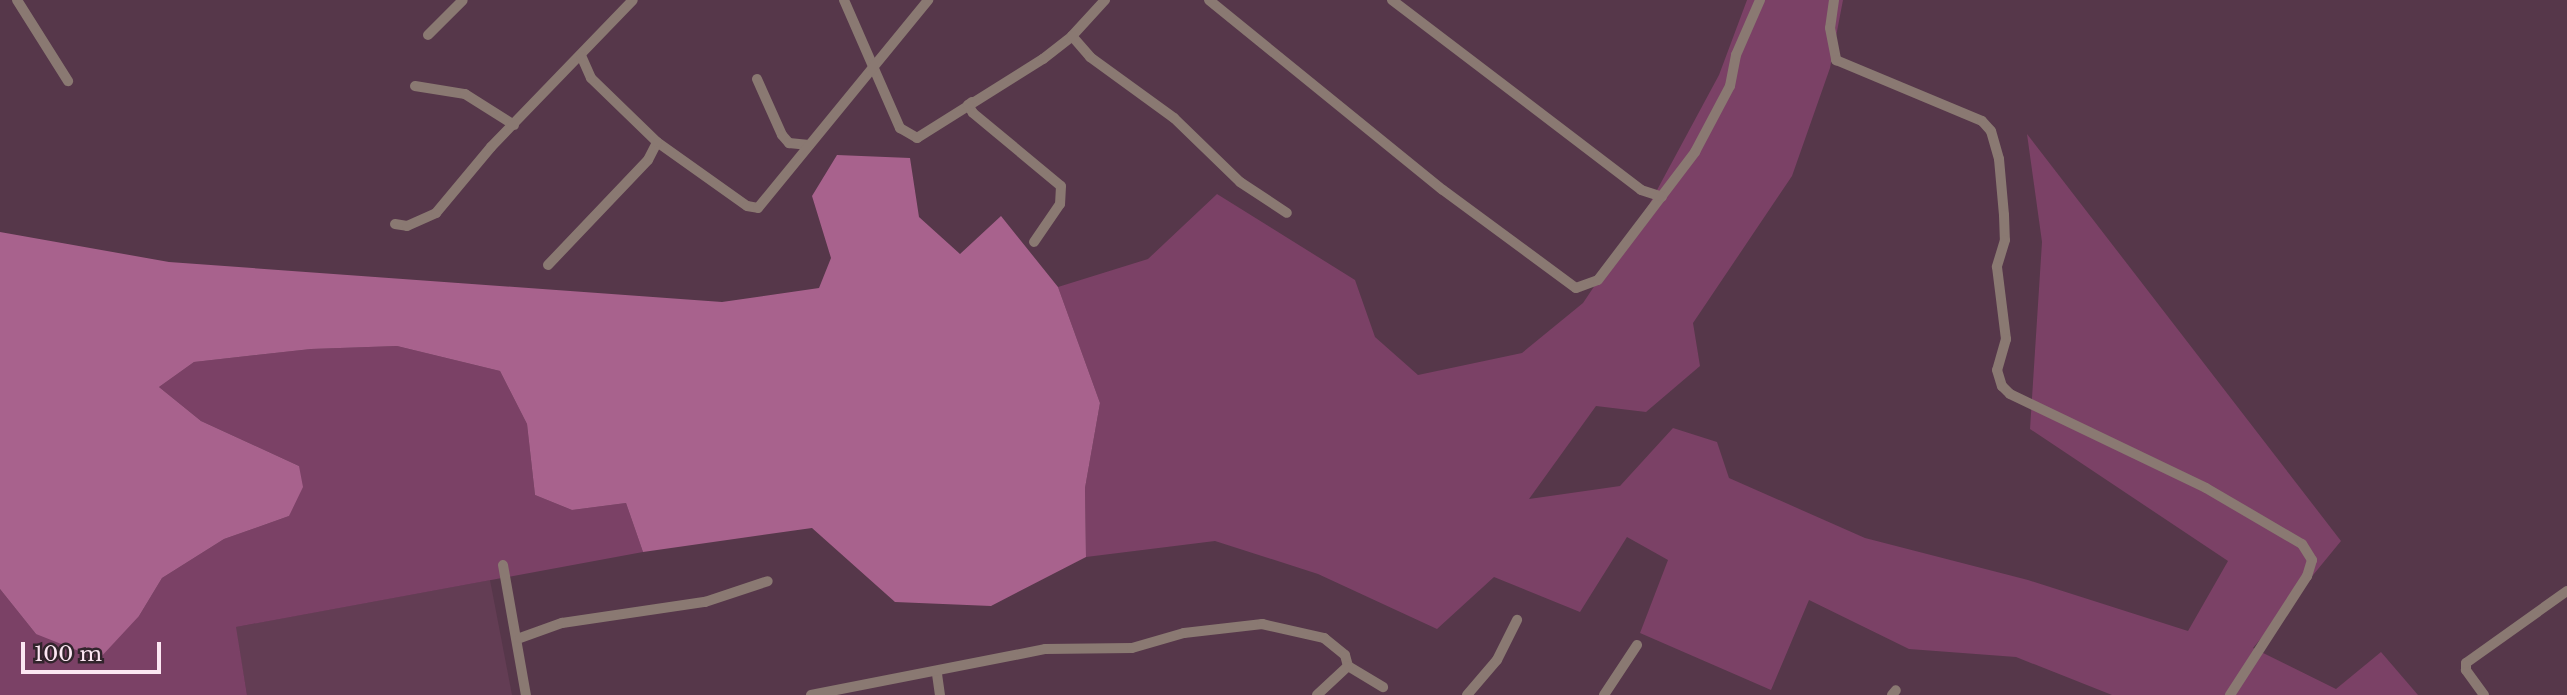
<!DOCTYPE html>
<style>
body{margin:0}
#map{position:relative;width:2567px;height:695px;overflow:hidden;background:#56374a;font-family:"Libre Baskerville",serif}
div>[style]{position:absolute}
.built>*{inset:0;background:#633d54}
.green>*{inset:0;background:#7b4166}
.forest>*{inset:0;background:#a8628d}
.minor>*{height:10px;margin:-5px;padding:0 5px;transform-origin:5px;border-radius:5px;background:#8a7972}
span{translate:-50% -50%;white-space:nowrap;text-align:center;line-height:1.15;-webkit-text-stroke:7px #32242c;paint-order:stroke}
.scale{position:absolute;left:21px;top:642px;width:140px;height:32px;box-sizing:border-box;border:4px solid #fce7f3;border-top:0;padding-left:9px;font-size:21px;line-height:24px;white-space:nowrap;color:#fce7f3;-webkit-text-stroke:5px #32242c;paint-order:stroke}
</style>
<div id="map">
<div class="built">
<div style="clip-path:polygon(490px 580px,512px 695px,247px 695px,235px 627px)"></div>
</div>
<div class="green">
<div style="clip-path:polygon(1747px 0,1843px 0,1830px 68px,1792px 176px,1693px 323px,1700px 366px,1646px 412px,1596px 406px,1529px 499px,1620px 486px,1673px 428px,1717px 442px,1729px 478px,1865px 538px,2028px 580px,2188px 631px,2228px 561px,2030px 429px,2042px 242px,2027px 134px,2341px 541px,2253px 648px,2336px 689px,2381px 652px,2418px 695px,2112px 695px,2016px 657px,1909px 649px,1809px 600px,1771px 690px,1640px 633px,1668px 560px,1627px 537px,1580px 612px,1494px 577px,1437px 629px,1318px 574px,1215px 541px,1086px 557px,1085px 488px,1100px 403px,1058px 287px,1148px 259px,1217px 194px,1355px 280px,1375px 337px,1418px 375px,1522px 353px,1583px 303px,1650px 203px,1719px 75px)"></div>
<div style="clip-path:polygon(397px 346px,500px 371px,527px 424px,535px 495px,572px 510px,626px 503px,643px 552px,236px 627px,247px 695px,0 695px,0 589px,36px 634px,139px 616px,162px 578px,224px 539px,289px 516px,299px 466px,201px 421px,159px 387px,194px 362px,311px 349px)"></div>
</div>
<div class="forest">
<div style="clip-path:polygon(837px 155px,910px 158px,919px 217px,960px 254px,1001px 216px,1058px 287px,1100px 403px,1085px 488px,1086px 557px,991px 606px,895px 602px,812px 528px,643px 552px,626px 503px,572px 510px,535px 495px,527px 424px,500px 371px,397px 346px,311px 349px,194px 362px,159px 387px,201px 421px,299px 466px,303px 487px,289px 516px,224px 539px,162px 578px,139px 616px,99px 659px,36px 634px,0 589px,0 232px,169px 262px,722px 302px,819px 288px,831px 258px,812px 196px)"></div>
</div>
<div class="minor">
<div style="left:17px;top:0;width:96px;rotate:57.8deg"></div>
<div style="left:844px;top:0;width:140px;rotate:66.4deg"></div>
<div style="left:900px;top:128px;width:20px;rotate:30deg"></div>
<div style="left:917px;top:138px;width:149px;rotate:-32.1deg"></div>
<div style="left:1043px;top:59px;width:37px;rotate:-38deg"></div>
<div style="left:1072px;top:36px;width:49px;rotate:-47.5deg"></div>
<div style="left:1209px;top:0;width:301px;rotate:39.1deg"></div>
<div style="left:1443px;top:190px;width:165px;rotate:36.4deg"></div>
<div style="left:1576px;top:288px;width:23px;rotate:-20deg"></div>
<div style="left:1598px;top:280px;width:161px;rotate:-52.8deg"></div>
<div style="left:1695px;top:152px;width:75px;rotate:-62.1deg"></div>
<div style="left:1730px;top:86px;width:32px;rotate:-79deg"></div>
<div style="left:1736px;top:55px;width:60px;rotate:-66.4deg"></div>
<div style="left:1392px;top:0;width:313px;rotate:37.3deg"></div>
<div style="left:1641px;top:190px;width:22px;rotate:18deg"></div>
<div style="left:1834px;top:0;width:28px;rotate:98deg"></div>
<div style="left:1830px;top:28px;width:33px;rotate:79deg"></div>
<div style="left:1836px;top:60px;width:158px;rotate:22.7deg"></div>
<div style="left:1982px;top:121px;width:13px;rotate:48deg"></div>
<div style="left:1991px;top:131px;width:29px;rotate:74deg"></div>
<div style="left:1999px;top:159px;width:56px;rotate:84.9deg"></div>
<div style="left:2004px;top:215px;width:25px;rotate:88deg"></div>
<div style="left:2005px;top:240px;width:28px;rotate:107deg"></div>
<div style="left:1997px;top:267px;width:73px;rotate:82.9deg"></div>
<div style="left:2006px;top:339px;width:32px;rotate:106deg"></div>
<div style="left:1997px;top:370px;width:17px;rotate:73deg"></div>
<div style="left:2002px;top:386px;width:11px;rotate:45deg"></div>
<div style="left:2010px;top:394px;width:217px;rotate:25.6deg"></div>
<div style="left:2206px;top:488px;width:111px;rotate:30.3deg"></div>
<div style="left:2302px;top:544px;width:19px;rotate:58deg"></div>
<div style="left:2312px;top:560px;width:17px;rotate:107deg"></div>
<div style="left:2307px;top:576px;width:142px;rotate:122.9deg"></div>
<div style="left:428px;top:35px;width:49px;rotate:-45deg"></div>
<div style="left:1072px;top:36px;width:28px;rotate:49deg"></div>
<div style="left:1090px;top:57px;width:104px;rotate:36deg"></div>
<div style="left:1174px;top:118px;width:92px;rotate:44.1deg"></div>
<div style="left:1240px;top:182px;width:56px;rotate:33.4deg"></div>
<div style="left:757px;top:79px;width:61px;rotate:65.9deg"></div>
<div style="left:782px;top:135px;width:11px;rotate:49deg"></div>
<div style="left:789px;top:143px;width:20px;rotate:6deg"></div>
<div style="left:415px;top:86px;width:51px;rotate:9.1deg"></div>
<div style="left:465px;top:94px;width:58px;rotate:32.3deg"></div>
<div style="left:972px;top:102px;width:5px;rotate:143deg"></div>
<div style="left:968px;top:105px;width:9px;rotate:58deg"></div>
<div style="left:973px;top:113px;width:114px;rotate:39.7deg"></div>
<div style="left:1061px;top:186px;width:18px;rotate:93deg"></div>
<div style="left:1060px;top:204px;width:46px;rotate:124.4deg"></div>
<div style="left:657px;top:142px;width:110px;rotate:35.4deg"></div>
<div style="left:747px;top:206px;width:11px;rotate:10deg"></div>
<div style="left:758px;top:208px;width:269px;rotate:-50.7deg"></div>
<div style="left:395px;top:224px;width:12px;rotate:9deg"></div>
<div style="left:407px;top:226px;width:32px;rotate:-24deg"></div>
<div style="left:436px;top:213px;width:86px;rotate:-50.2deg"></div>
<div style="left:491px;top:147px;width:204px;rotate:-46deg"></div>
<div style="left:548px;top:265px;width:145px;rotate:-46.4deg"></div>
<div style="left:648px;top:160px;width:20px;rotate:-63deg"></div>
<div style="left:657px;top:142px;width:92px;rotate:-135.9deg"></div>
<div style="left:591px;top:78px;width:24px;rotate:-114deg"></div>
<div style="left:503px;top:565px;width:132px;rotate:80deg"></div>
<div style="left:520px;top:638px;width:45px;rotate:-19.7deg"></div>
<div style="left:562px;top:623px;width:145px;rotate:-8.4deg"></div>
<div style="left:705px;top:602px;width:66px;rotate:-18.4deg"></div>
<div style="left:937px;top:674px;width:21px;rotate:82deg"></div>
<div style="left:811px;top:695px;width:238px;rotate:-11.1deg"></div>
<div style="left:1045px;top:649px;width:87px;rotate:-0.7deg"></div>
<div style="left:1132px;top:648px;width:54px;rotate:-16.1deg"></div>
<div style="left:1184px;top:633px;width:79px;rotate:-6.6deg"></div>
<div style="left:1262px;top:624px;width:64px;rotate:12.7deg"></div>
<div style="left:1324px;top:638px;width:27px;rotate:39deg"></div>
<div style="left:1345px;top:655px;width:11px;rotate:75deg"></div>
<div style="left:1348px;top:666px;width:41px;rotate:31deg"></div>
<div style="left:1317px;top:695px;width:42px;rotate:-43.1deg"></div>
<div style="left:1467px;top:695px;width:46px;rotate:-49.4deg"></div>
<div style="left:1497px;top:660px;width:45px;rotate:-63.4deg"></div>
<div style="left:1604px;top:695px;width:60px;rotate:-56.6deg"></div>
<div style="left:1892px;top:695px;width:6px;rotate:-51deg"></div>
<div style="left:2484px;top:695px;width:31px;rotate:-126deg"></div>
<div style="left:2466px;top:670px;width:7px;rotate:-90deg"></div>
<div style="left:2466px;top:663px;width:124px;rotate:-35.5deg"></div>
</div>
<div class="scale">100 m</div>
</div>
